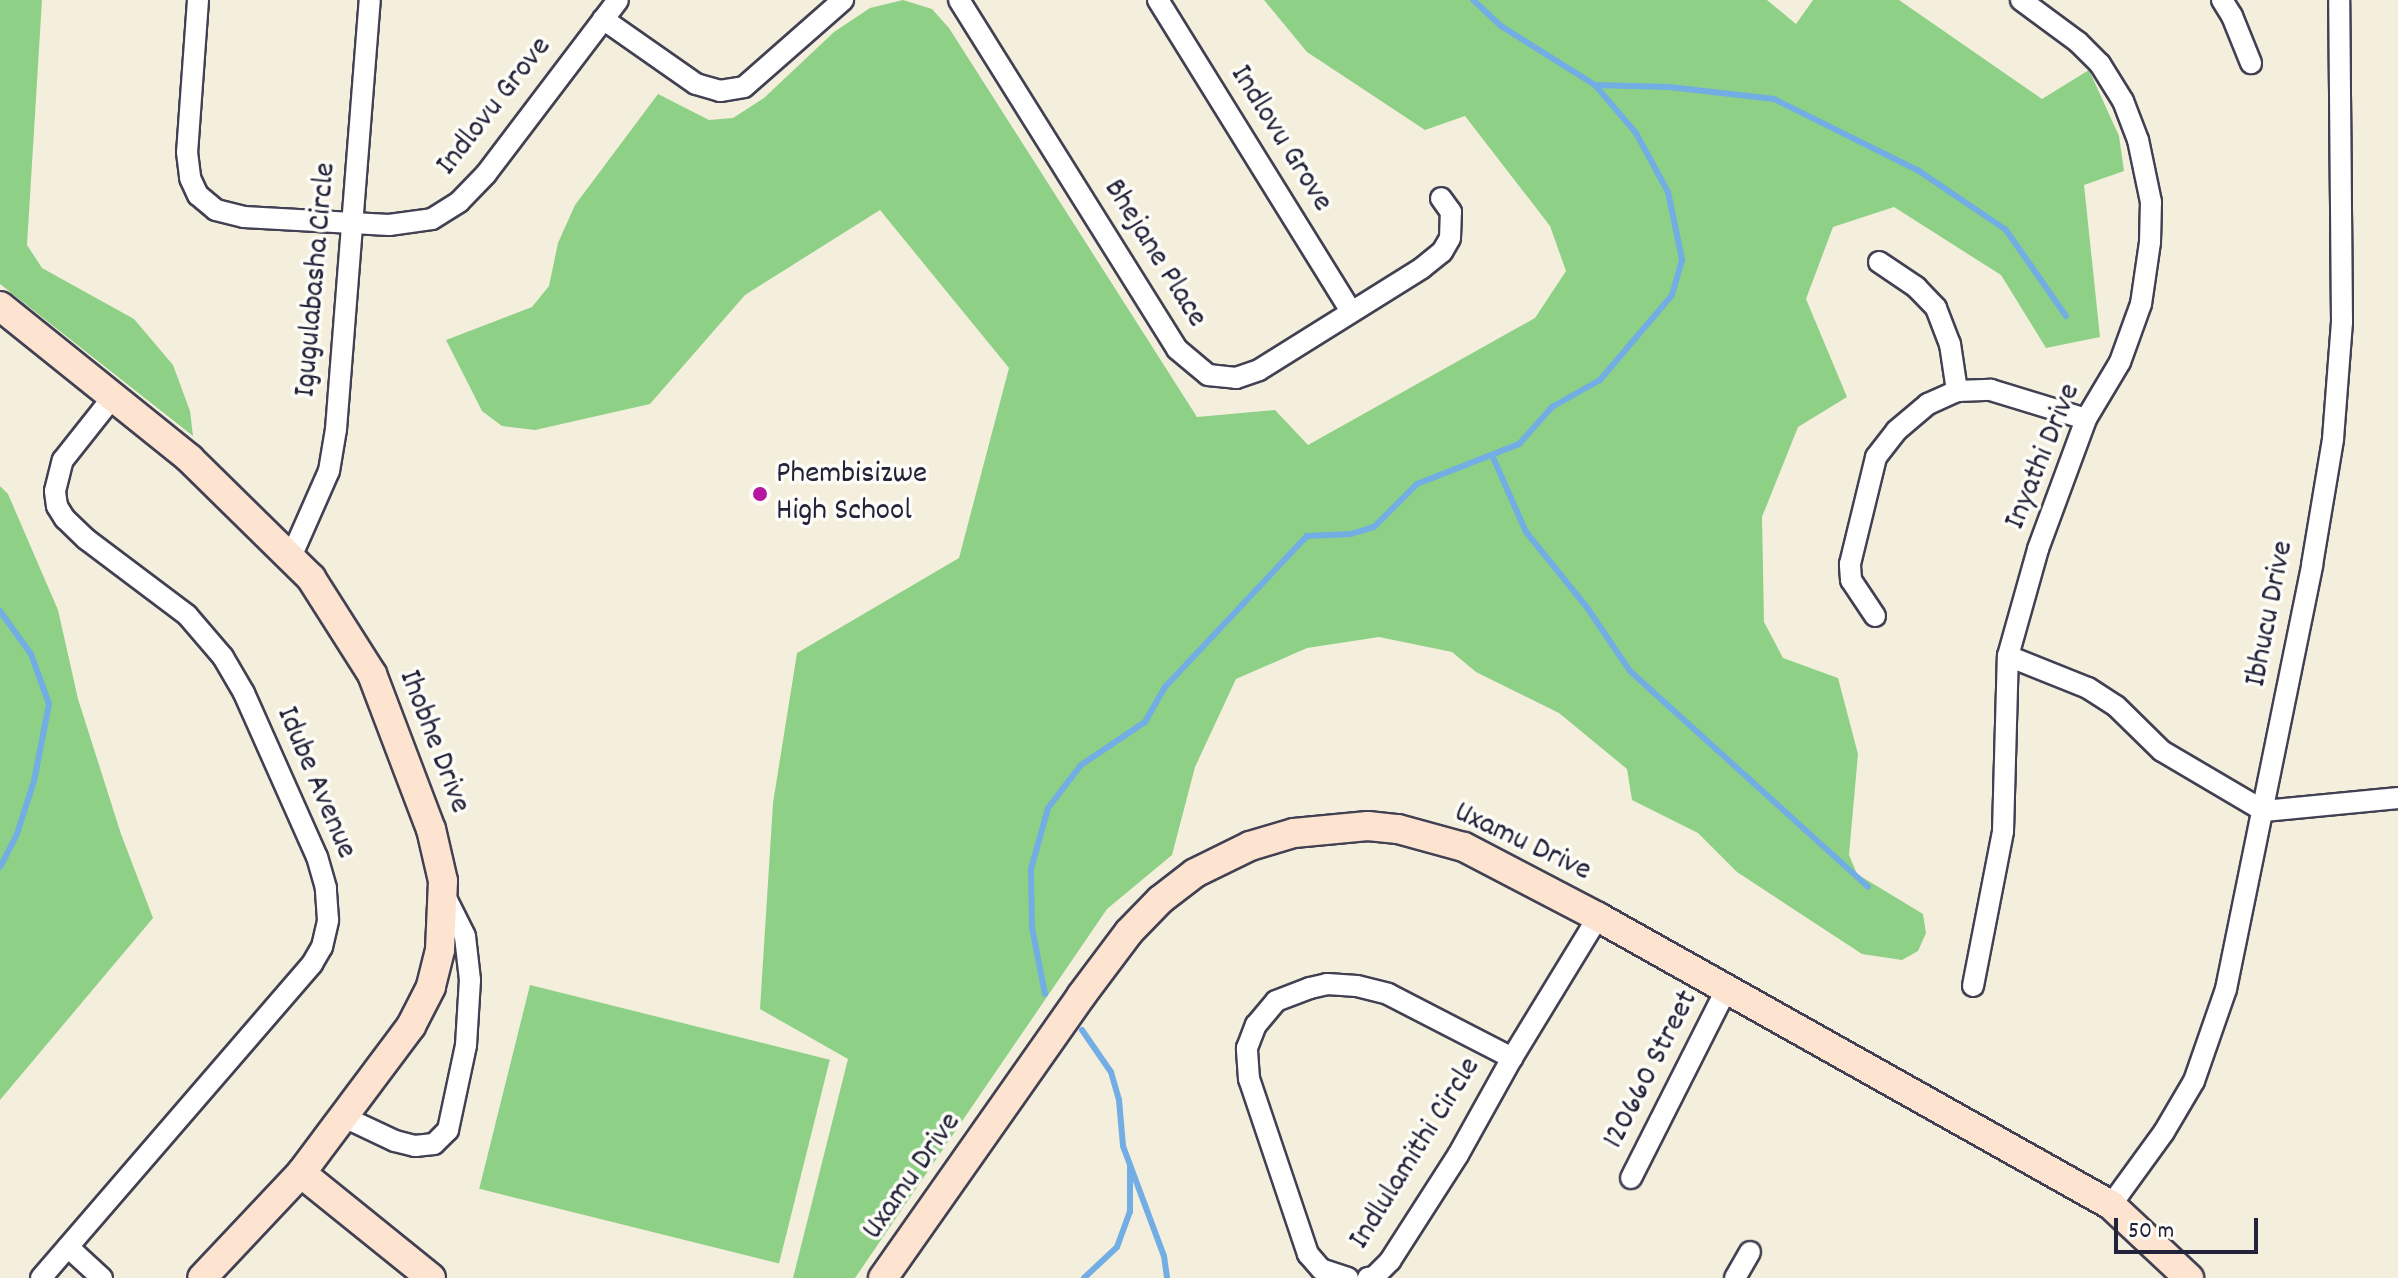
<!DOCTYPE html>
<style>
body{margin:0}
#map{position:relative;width:2398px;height:1278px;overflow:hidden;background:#f4efdc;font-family:Dekko,sans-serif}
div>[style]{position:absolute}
.green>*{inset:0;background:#8fd087;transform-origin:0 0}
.stream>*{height:6px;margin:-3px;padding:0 3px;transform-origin:3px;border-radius:3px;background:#72ade3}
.roads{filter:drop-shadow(2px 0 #424153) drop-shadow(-2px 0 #424153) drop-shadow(0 2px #424153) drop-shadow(0 -2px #424153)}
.street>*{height:20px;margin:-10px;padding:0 10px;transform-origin:10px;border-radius:10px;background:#fff}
.secondary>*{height:28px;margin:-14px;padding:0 14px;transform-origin:14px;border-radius:14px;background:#fde4d1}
.dots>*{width:22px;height:22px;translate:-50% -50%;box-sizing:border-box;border:4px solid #fdfcf7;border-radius:50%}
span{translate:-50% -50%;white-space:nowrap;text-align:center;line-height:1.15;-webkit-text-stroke:7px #fdfcf7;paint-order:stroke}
.street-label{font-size:32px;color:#22223b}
.poi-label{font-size:32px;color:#22223b}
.left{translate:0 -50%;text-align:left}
.scale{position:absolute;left:2114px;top:1218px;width:144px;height:36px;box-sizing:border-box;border:4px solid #22223b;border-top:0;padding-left:10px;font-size:24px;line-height:28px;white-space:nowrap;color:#22223b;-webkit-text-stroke:6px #fdfcf7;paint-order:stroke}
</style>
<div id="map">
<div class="green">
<div style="clip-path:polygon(0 0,42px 0,27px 245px,42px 268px,134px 319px,173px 365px,190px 411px,193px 436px,0 284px)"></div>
<div style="clip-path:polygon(903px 0,932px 9px,949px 28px,1197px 417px,1275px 410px,1308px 445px,1535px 318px,1566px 271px,1550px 226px,1465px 116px,1425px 130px,1307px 52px,1264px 0,1767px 0,1796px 24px,1813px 0,1899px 0,2042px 99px,2089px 70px,2119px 136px,2124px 171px,2084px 185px,2100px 337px,2046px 348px,2001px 275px,1894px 207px,1833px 227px,1806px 299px,1847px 397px,1798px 427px,1762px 517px,1764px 622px,1783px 658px,1838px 678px,1858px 754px,1849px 855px,1857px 874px,1923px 914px,1926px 933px,1918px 951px,1902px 960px,1862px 954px,1737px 872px,1698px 833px,1632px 800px,1627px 769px,1559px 713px,1476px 672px,1452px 652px,1379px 637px,1307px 648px,1236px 679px,1195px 767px,1172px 855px,1107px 909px,855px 1278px,793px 1278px,848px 1059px,760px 1009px,773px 803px,797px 653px,959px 558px,1009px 368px,880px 210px,745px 295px,650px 404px,535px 430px,502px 426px,482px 411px,446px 340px,532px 307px,549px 286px,558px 243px,575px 205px,658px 94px,709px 120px,733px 118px,764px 98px,834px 32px,870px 8px)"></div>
<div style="clip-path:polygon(0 486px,8px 494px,58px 610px,78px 699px,121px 834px,153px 918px,0 1100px)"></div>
<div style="left:530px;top:985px;width:309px;height:210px;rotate:14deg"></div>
</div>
<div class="stream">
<div style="left:1595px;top:85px;width:74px;rotate:1.5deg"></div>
<div style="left:1669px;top:87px;width:106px;rotate:6.5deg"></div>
<div style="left:1774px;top:99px;width:162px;rotate:26.4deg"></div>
<div style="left:1919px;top:171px;width:105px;rotate:34.1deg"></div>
<div style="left:2006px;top:230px;width:105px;rotate:55.1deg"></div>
<div style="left:1492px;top:455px;width:84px;rotate:66.2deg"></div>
<div style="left:1526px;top:532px;width:95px;rotate:51deg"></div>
<div style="left:1586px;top:606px;width:78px;rotate:55.9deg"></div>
<div style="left:1630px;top:671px;width:321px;rotate:42.2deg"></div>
<div style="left:0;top:611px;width:53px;rotate:54.2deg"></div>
<div style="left:31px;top:654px;width:53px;rotate:70.2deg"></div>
<div style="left:49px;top:704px;width:78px;rotate:101deg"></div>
<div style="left:34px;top:781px;width:56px;rotate:107.8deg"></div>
<div style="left:17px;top:834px;width:37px;rotate:117deg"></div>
<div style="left:1045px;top:994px;width:67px;rotate:-101.1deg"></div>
<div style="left:1032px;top:928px;width:59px;rotate:-91deg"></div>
<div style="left:1031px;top:869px;width:63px;rotate:-74.4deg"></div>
<div style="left:1048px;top:808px;width:54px;rotate:-52.5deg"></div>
<div style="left:1081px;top:765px;width:77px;rotate:-33.9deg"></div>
<div style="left:1145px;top:722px;width:40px;rotate:-60.3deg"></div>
<div style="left:1165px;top:687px;width:207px;rotate:-46.8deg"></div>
<div style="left:1307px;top:536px;width:44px;rotate:-2.6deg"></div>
<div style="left:1351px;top:534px;width:24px;rotate:-17deg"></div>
<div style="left:1374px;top:527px;width:61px;rotate:-45deg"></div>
<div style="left:1417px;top:484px;width:110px;rotate:-21.4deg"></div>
<div style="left:1519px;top:444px;width:50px;rotate:-48.3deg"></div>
<div style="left:1552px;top:407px;width:55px;rotate:-29.4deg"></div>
<div style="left:1600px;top:380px;width:111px;rotate:-49.7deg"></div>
<div style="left:1672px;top:295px;width:37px;rotate:-74deg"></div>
<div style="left:1682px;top:259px;width:68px;rotate:-101.8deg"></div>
<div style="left:1668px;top:192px;width:67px;rotate:-118.5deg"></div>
<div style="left:1636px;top:133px;width:63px;rotate:-130.5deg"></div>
<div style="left:1595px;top:85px;width:111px;rotate:-147.9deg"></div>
<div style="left:1501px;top:26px;width:38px;rotate:-137deg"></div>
<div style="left:1082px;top:1030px;width:51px;rotate:55.4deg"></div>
<div style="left:1111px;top:1072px;width:29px;rotate:74deg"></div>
<div style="left:1119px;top:1100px;width:46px;rotate:85deg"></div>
<div style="left:1123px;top:1146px;width:117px;rotate:69.6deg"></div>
<div style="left:1164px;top:1256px;width:22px;rotate:82deg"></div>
<div style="left:1084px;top:1278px;width:45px;rotate:-43.2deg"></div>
<div style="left:1117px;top:1247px;width:37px;rotate:-70deg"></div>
<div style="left:1130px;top:1212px;width:46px;rotate:-90deg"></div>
</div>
<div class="roads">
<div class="street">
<div style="left:198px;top:0;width:152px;rotate:94.1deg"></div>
<div style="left:187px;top:152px;width:26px;rotate:83deg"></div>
<div style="left:190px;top:178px;width:19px;rotate:65deg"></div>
<div style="left:198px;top:195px;width:23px;rotate:40deg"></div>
<div style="left:216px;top:210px;width:29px;rotate:14deg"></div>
<div style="left:244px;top:217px;width:145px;rotate:3.2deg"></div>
<div style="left:389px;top:225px;width:43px;rotate:-7.9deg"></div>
<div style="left:432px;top:219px;width:32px;rotate:-32deg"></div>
<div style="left:459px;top:202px;width:39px;rotate:-46deg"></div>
<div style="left:486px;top:174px;width:218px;rotate:-52.8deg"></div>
<div style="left:959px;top:0;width:411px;rotate:58deg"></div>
<div style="left:1177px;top:349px;width:40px;rotate:40deg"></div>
<div style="left:1208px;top:375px;width:28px;rotate:6deg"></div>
<div style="left:1236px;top:378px;width:24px;rotate:-19deg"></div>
<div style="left:1259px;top:370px;width:192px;rotate:-32deg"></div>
<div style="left:1422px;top:268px;width:26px;rotate:-39deg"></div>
<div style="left:1442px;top:252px;width:16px;rotate:-60deg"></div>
<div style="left:1450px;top:238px;width:26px;rotate:-88deg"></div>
<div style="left:1451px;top:212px;width:17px;rotate:-126deg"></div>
<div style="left:1158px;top:0;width:365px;rotate:58.2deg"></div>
<div style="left:2222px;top:0;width:19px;rotate:58deg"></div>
<div style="left:2232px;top:16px;width:51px;rotate:68deg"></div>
<div style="left:603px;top:19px;width:113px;rotate:35deg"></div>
<div style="left:696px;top:84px;width:25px;rotate:16deg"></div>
<div style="left:720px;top:91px;width:24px;rotate:-9deg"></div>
<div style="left:744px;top:87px;width:132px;rotate:-41.3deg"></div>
<div style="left:1879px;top:262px;width:45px;rotate:34deg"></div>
<div style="left:1916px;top:287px;width:29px;rotate:46deg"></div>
<div style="left:1936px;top:308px;width:39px;rotate:69deg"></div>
<div style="left:1950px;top:344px;width:48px;rotate:81.5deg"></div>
<div style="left:291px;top:557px;width:94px;rotate:-66.2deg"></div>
<div style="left:329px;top:471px;width:43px;rotate:-80.5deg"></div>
<div style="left:336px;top:429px;width:430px;rotate:-85.5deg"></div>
<div style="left:1875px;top:616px;width:43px;rotate:-123.7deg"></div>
<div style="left:1851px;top:580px;width:16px;rotate:-94deg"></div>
<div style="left:1850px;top:564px;width:110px;rotate:-76.3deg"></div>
<div style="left:1876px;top:457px;width:33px;rotate:-52deg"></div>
<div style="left:1896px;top:431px;width:42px;rotate:-40.2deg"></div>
<div style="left:1928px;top:404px;width:32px;rotate:-24deg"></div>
<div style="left:1957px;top:391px;width:34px;rotate:-2deg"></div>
<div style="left:1991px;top:390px;width:99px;rotate:17deg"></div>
<div style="left:2008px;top:656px;width:86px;rotate:21.8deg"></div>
<div style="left:2088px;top:688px;width:33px;rotate:33deg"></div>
<div style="left:2116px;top:706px;width:64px;rotate:44.4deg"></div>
<div style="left:2162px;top:751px;width:118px;rotate:30.5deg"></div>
<div style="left:2264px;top:811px;width:135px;rotate:-5.5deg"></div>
<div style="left:1973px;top:986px;width:158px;rotate:-79deg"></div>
<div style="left:2003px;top:831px;width:175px;rotate:-88.4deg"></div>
<div style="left:2008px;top:656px;width:111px;rotate:-74.3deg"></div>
<div style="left:2038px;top:549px;width:139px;rotate:-69.7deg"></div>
<div style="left:2086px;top:419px;width:66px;rotate:-59.2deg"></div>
<div style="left:2120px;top:362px;width:62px;rotate:-70.1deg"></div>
<div style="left:2141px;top:304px;width:63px;rotate:-81.7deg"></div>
<div style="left:2150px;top:242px;width:40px;rotate:-88.6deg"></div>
<div style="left:2151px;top:202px;width:63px;rotate:-101.8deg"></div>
<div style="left:2138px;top:140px;width:42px;rotate:-111deg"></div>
<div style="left:2123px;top:101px;width:44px;rotate:-121.9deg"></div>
<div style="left:2100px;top:64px;width:31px;rotate:-135deg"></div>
<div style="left:2078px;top:42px;width:71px;rotate:-143.6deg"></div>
<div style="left:344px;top:1117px;width:56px;rotate:25.2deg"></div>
<div style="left:395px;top:1141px;width:21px;rotate:14deg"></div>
<div style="left:415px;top:1146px;width:19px;rotate:-6deg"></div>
<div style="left:434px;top:1144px;width:20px;rotate:-45deg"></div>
<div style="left:448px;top:1130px;width:87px;rotate:-78deg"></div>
<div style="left:466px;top:1045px;width:65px;rotate:-86.5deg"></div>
<div style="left:470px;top:980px;width:44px;rotate:-96.5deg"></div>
<div style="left:465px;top:936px;width:47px;rotate:-116.6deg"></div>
<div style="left:1631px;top:1178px;width:211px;rotate:-63.2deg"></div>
<div style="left:2111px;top:1205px;width:90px;rotate:-54deg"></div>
<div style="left:2164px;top:1132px;width:59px;rotate:-59.5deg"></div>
<div style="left:2194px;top:1081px;width:97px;rotate:-70.8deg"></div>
<div style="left:2226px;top:989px;width:433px;rotate:-78.5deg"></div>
<div style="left:2312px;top:565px;width:128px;rotate:-80.5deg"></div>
<div style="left:2333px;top:439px;width:117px;rotate:-85.6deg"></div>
<div style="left:2342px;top:322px;width:322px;rotate:-90.5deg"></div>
<div style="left:68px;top:1247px;width:46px;rotate:42.4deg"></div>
<div style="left:41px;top:1278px;width:415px;rotate:-49.2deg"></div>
<div style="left:312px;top:964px;width:20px;rotate:-60deg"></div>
<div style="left:322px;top:947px;width:28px;rotate:-77deg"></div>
<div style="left:328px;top:920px;width:32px;rotate:-94deg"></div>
<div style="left:326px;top:888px;width:32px;rotate:-106deg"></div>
<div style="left:317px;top:857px;width:180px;rotate:-114deg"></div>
<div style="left:244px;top:693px;width:42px;rotate:-120.3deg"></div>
<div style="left:223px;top:657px;width:55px;rotate:-130.6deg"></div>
<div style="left:187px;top:615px;width:126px;rotate:-143deg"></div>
<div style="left:86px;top:539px;width:29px;rotate:-136deg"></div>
<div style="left:65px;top:519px;width:15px;rotate:-122deg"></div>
<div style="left:57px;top:506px;width:15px;rotate:-98deg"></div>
<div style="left:55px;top:491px;width:32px;rotate:-76deg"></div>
<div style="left:63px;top:460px;width:80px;rotate:-51.6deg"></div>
<div style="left:1348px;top:1278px;width:28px;rotate:-162deg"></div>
<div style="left:1321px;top:1269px;width:20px;rotate:-131deg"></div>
<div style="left:1308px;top:1254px;width:185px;rotate:-108.6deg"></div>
<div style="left:1249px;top:1079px;width:31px;rotate:-94deg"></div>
<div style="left:1247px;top:1048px;width:25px;rotate:-69deg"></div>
<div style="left:1256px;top:1025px;width:31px;rotate:-50deg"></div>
<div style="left:1276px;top:1001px;width:36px;rotate:-21deg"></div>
<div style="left:1310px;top:988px;width:17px;rotate:-13deg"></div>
<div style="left:1327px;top:984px;width:30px;rotate:4deg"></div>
<div style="left:1357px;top:986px;width:32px;rotate:14deg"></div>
<div style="left:1388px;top:994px;width:140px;rotate:27.3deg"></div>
<div style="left:1368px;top:1278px;width:6px;rotate:-9deg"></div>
<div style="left:1374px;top:1277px;width:23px;rotate:-45deg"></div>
<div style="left:1390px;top:1261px;width:126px;rotate:-57.3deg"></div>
<div style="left:1458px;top:1155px;width:111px;rotate:-60.9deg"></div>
<div style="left:1512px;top:1058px;width:165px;rotate:-58.6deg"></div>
<div style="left:1735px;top:1278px;width:30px;rotate:-60deg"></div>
</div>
<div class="secondary">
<div style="left:0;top:306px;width:244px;rotate:38.8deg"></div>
<div style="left:190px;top:459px;width:170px;rotate:44.5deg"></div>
<div style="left:311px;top:578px;width:114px;rotate:57.6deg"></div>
<div style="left:372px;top:674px;width:166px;rotate:69.2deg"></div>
<div style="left:431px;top:829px;width:53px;rotate:77deg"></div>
<div style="left:443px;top:881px;width:69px;rotate:92.5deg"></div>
<div style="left:440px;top:950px;width:38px;rotate:104deg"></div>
<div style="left:431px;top:987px;width:44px;rotate:117.1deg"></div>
<div style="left:411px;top:1026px;width:184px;rotate:126.8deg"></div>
<div style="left:301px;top:1173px;width:144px;rotate:133.3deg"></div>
<div style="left:301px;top:1173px;width:167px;rotate:38.9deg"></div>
<div style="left:883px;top:1278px;width:345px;rotate:-54.9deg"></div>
<div style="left:1081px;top:996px;width:80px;rotate:-53.1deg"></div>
<div style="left:1129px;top:932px;width:45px;rotate:-45.9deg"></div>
<div style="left:1160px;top:900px;width:44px;rotate:-37.6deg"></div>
<div style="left:1195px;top:873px;width:61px;rotate:-26.1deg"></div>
<div style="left:1250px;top:846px;width:46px;rotate:-16.5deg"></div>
<div style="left:1294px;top:833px;width:74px;rotate:-5.4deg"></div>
<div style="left:1368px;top:826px;width:30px;rotate:6deg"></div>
<div style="left:1398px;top:829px;width:68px;rotate:15.3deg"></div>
<div style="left:1464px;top:847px;width:151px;rotate:27.6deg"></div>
<div style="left:1598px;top:917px;width:588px;rotate:29.31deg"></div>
<div style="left:2111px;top:1205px;width:107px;rotate:43.1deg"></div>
</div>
</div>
<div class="dots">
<div style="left:760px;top:494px;background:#b5179e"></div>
</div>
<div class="street-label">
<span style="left:495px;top:107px;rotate:-52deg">Indlovu Grove</span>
<span style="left:1280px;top:139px;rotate:58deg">Indlovu Grove</span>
<span style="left:1154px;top:254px;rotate:58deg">Bhejane Place</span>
<span style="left:317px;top:280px;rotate:-85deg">Igugulabasha Circle</span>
<span style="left:2044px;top:457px;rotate:-68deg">Inyathi Drive</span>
<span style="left:2271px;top:614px;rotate:-79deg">Ibhucu Drive</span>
<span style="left:433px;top:742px;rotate:69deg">Ihobhe Drive</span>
<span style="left:315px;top:783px;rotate:67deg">Idube Avenue</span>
<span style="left:1522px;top:843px;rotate:25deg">Uxamu Drive</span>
<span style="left:1652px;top:1070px;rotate:-63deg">120660 Street</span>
<span style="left:1416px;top:1154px;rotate:-58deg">Indlulamithi Circle</span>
<span style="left:913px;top:1177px;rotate:-55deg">Uxamu Drive</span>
</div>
<div class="poi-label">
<span class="left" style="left:776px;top:494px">Phembisizwe<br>High School</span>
</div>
<div class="scale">50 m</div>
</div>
